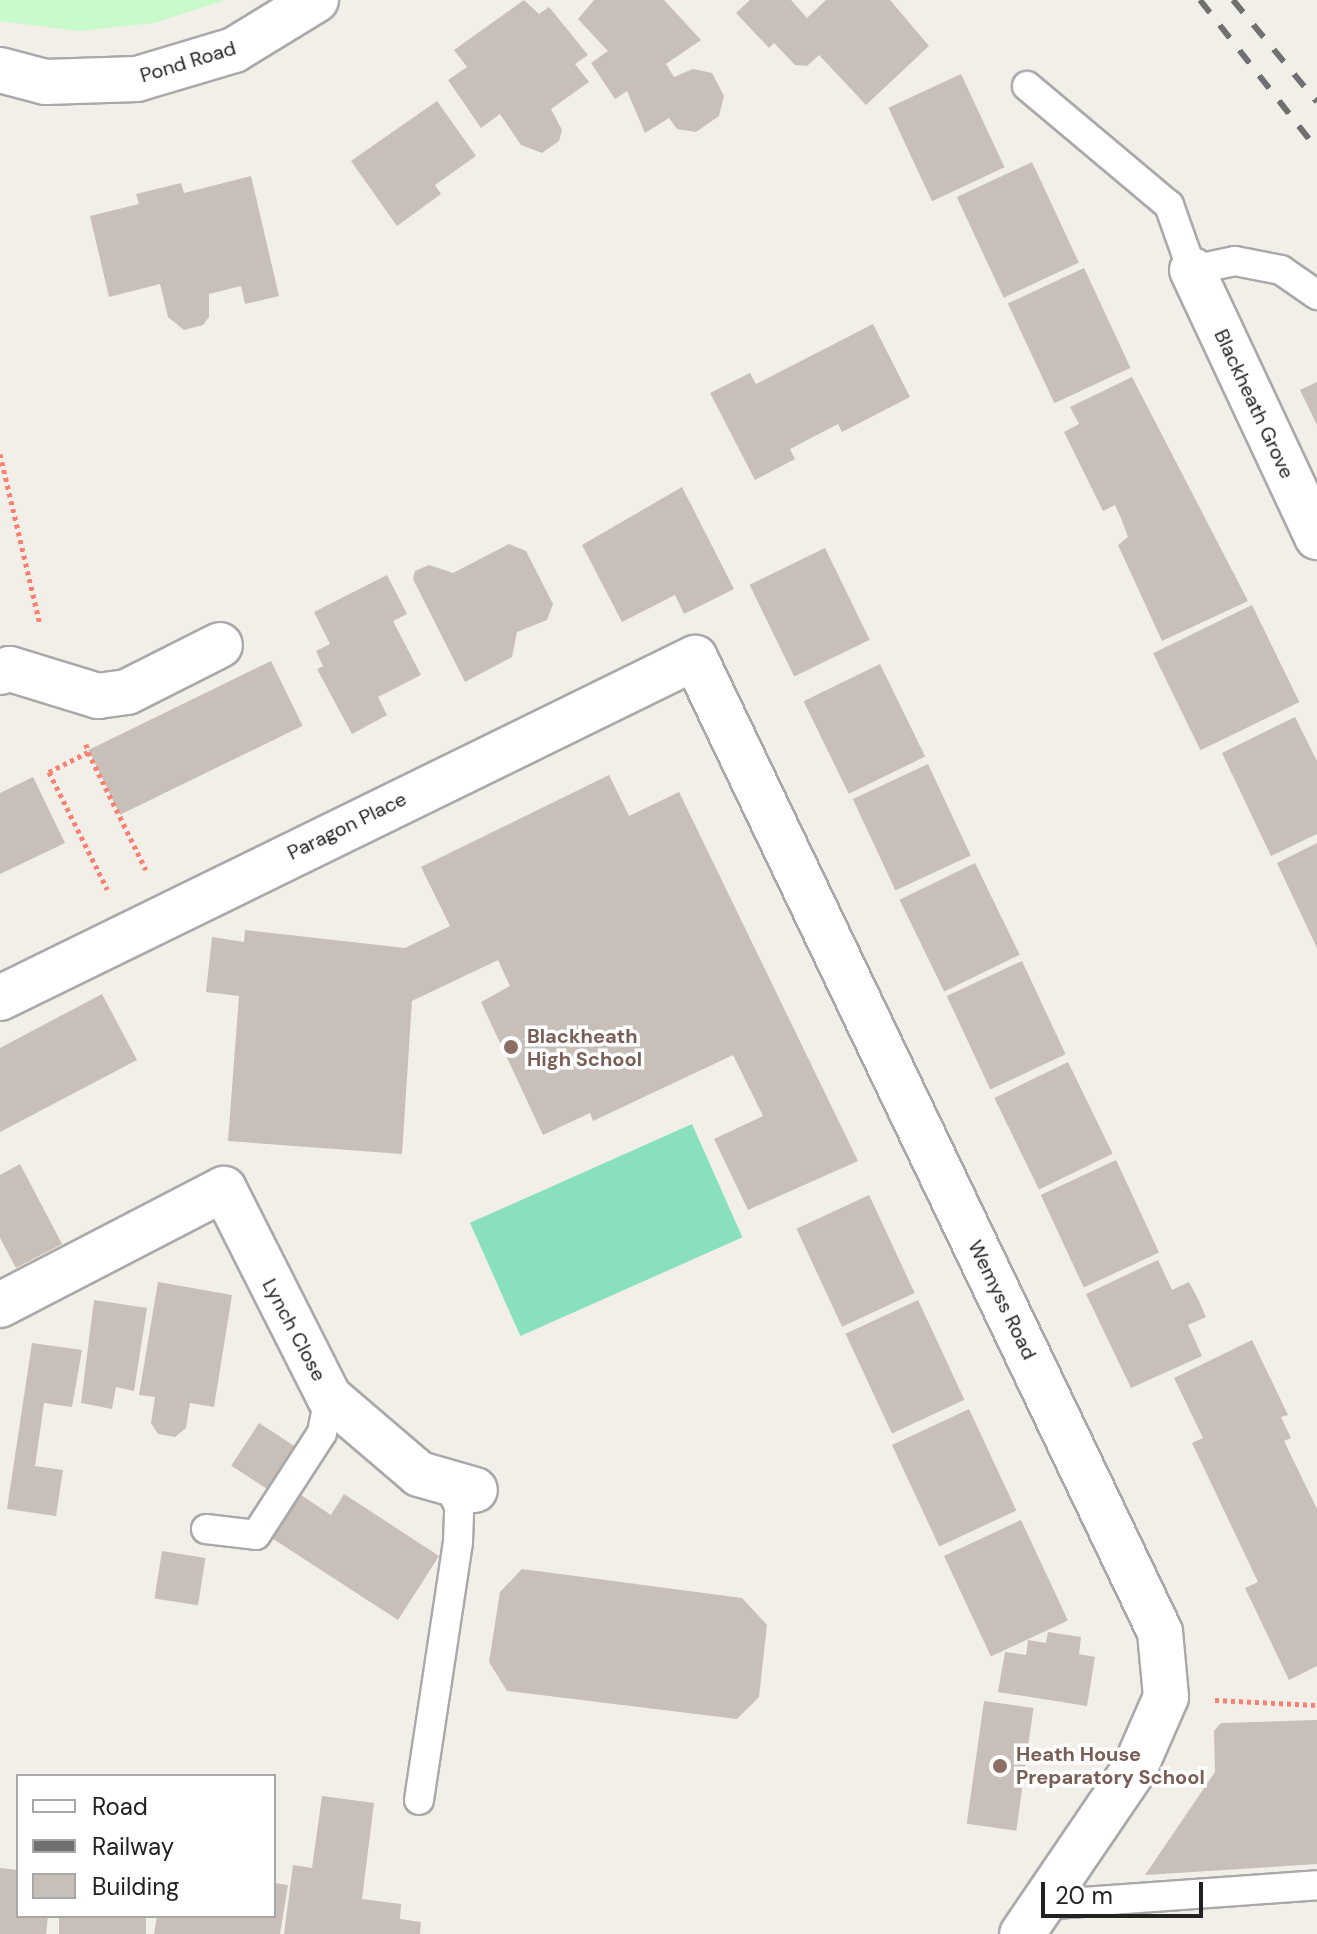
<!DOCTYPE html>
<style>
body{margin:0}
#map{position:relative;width:1317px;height:1934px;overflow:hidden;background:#f2efe9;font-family:"DM Sans",sans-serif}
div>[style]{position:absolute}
.park>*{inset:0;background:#c8facc}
.pitch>*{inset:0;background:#88e0be;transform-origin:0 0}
.building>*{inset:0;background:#c7bfb8;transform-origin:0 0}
.path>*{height:5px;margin-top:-2.5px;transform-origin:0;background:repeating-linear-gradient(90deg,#fa8072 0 4px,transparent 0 8px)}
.roads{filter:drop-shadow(2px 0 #a9a9a9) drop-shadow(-2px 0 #a9a9a9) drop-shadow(0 2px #a9a9a9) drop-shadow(0 -2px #a9a9a9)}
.service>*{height:28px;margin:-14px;padding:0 14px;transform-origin:14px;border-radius:14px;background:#fff}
.minor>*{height:44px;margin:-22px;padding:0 22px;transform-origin:22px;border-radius:22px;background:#fff}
.rail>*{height:6px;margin-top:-3px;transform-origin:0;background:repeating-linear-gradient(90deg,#707070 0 16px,transparent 0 32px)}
.dots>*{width:22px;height:22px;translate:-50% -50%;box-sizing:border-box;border:4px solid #fff;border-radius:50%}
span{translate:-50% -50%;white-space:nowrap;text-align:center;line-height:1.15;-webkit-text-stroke:7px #fff;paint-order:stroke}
.street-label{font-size:20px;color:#222}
.education-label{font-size:20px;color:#785e54;font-weight:700}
.left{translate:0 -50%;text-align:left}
.legend{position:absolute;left:16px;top:1774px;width:260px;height:144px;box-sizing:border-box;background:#fff;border:2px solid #a7a7a7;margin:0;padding:10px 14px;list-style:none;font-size:24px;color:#222}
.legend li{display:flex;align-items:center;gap:16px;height:40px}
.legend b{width:40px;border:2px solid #a7a7a7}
.scale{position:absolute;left:1041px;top:1882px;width:162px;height:36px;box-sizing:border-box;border:4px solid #222;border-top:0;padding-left:10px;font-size:24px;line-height:28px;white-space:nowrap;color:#222;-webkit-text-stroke:6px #fff;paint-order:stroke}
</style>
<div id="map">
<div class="park">
<div style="clip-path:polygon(0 0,226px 0,154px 23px,79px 31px,0 21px)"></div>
</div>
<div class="pitch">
<div style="left:692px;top:1124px;width:124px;height:243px;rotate:66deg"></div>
</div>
<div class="building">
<div style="clip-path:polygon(524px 0,539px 14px,549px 7px,588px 55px,575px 64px,589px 82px,551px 109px,562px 130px,559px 141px,542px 153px,521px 145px,500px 114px,481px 128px,448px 80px,467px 67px,454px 50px)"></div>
<div style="clip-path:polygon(594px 0,664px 0,701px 40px,666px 64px,674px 77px,693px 69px,712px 73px,724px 96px,719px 116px,696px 132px,677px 129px,669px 118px,645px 133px,627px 91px,615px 99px,591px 63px,608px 51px,578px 19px)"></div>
<div style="clip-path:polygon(750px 0,791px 0,807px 18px,826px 0,890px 0,929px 46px,866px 105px,819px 55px,807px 66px,795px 65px,774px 43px,769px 48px,736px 13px)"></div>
<div style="left:961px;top:74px;width:103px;height:80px;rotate:65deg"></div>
<div style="clip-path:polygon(437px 101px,476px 156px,435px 185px,441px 194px,397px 226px,351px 161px)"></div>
<div style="left:1032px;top:162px;width:111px;height:83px;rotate:65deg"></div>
<div style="clip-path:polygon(251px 176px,279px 296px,245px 304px,241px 286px,209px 294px,209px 317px,203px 325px,184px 330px,168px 317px,160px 284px,109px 297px,90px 216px,139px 204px,136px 194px,181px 183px,184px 193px)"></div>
<div style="left:1084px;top:268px;width:110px;height:84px;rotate:65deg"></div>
<div style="clip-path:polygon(873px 324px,910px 397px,842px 432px,838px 424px,790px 449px,795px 459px,755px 480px,710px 393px,750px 373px,756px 384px)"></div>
<div style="clip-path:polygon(1132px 377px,1248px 601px,1162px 641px,1118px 545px,1128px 537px,1121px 518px,1115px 505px,1103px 511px,1064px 432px,1079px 424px,1070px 407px)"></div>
<div style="clip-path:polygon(1317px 382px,1317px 425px,1300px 390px)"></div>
<div style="clip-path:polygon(682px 487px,734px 589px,684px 614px,675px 595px,622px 622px,582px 545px)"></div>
<div style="clip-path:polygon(509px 544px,526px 551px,553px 604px,547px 620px,517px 632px,512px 657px,465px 682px,413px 579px,415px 571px,429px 565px,453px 573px)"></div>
<div style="left:825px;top:548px;width:102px;height:84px;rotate:64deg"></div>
<div style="clip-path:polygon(387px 575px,407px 614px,393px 621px,421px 675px,378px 697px,387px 715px,352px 734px,317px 669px,323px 666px,316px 651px,330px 644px,314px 612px)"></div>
<div style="left:1252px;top:605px;width:108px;height:110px;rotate:64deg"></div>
<div style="left:271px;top:661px;width:72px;height:203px;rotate:64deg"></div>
<div style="left:880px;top:664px;width:103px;height:85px;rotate:64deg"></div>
<div style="clip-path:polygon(1295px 717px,1317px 761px,1317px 834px,1271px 856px,1222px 753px)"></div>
<div style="left:928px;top:764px;width:101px;height:83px;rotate:65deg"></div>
<div style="clip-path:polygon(609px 775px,629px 816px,679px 792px,858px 1161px,748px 1210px,714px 1139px,763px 1116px,733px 1055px,593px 1121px,590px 1113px,543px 1135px,481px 1002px,510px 986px,498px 960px,412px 1001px,402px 1154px,228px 1141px,239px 996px,206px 992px,212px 937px,244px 942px,245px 930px,405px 948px,450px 926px,421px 867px)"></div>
<div style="clip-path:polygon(33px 777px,65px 843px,0 874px,0 793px)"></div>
<div style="clip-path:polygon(1317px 843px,1317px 948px,1277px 863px)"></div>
<div style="left:975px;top:863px;width:102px;height:84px;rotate:64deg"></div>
<div style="left:1022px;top:961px;width:103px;height:83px;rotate:65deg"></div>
<div style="clip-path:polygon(102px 994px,137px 1060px,0 1132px,0 1048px)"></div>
<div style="left:1068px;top:1062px;width:102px;height:82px;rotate:64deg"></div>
<div style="left:1116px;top:1160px;width:102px;height:83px;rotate:65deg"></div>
<div style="clip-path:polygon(20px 1164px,62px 1244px,16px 1268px,0 1238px,0 1175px)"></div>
<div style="left:869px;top:1195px;width:108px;height:80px;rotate:65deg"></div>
<div style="clip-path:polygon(1158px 1260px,1172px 1290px,1189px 1282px,1199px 1301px,1206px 1317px,1188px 1325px,1202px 1356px,1131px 1388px,1086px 1294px)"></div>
<div style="clip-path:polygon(158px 1282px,232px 1295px,214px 1407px,190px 1403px,186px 1428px,175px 1437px,158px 1434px,151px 1423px,155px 1397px,139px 1395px)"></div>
<div style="clip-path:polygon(94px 1300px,147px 1308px,134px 1391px,116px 1387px,112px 1409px,81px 1403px)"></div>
<div style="left:918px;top:1300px;width:110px;height:80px;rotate:65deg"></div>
<div style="clip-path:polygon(1252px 1340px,1288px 1415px,1281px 1417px,1291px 1438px,1284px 1441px,1317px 1509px,1317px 1666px,1289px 1680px,1245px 1588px,1258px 1582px,1192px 1443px,1203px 1438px,1174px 1378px)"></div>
<div style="clip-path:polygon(32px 1343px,82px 1350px,72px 1407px,44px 1403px,35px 1466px,63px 1470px,56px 1516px,7px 1509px)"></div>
<div style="left:969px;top:1409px;width:112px;height:85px;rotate:65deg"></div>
<div style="left:259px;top:1423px;width:48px;height:51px;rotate:33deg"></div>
<div style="clip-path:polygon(295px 1491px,331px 1515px,344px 1494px,439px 1556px,398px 1620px,267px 1535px)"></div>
<div style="left:1021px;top:1520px;width:111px;height:85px;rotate:65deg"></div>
<div style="left:162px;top:1551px;width:44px;height:48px;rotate:9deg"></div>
<div style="clip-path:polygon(522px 1569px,742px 1598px,767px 1625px,759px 1697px,737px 1719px,507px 1691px,489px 1662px,500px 1592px)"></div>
<div style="clip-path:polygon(1048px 1632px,1081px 1637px,1079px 1654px,1095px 1657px,1087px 1706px,998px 1692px,1005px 1652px,1026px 1655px,1028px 1640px,1046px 1643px)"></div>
<div style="left:984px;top:1701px;width:50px;height:124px;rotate:8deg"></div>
<div style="clip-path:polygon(1317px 1720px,1317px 1864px,1145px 1875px,1215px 1772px,1214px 1731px,1221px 1723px)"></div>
<div style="clip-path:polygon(322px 1796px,374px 1803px,362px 1899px,401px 1904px,400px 1919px,421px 1922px,420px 1934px,284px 1934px,293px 1865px,312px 1868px)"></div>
<div style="clip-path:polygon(0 1868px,18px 1870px,18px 1916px,48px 1916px,46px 1934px,0 1934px)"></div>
<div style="clip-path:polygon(274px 1883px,288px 1885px,280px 1934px,154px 1934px,157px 1916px,274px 1916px)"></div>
<div style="left:59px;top:1916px;width:87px;height:18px"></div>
</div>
<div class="path">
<div style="left:0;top:454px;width:175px;rotate:76.8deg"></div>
<div style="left:86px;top:744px;width:8px;rotate:76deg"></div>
<div style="left:88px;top:752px;width:44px;rotate:152.9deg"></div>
<div style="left:49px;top:772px;width:131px;rotate:63.6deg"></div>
<div style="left:88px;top:752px;width:131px;rotate:63.8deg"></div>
<div style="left:1215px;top:1700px;width:102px;rotate:2.8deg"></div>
</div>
<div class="roads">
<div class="service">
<div style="left:1027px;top:86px;width:185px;rotate:40deg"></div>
<div style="left:1169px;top:205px;width:69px;rotate:70.5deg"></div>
<div style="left:1192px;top:270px;width:44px;rotate:-11.8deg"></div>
<div style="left:1235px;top:261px;width:47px;rotate:11.1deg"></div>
<div style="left:1281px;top:270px;width:44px;rotate:34.8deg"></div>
<div style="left:206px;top:1529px;width:50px;rotate:6.8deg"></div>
<div style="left:256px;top:1535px;width:121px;rotate:-57.1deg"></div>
<div style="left:322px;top:1433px;width:37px;rotate:-79deg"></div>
<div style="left:419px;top:1800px;width:261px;rotate:-81.4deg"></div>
<div style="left:458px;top:1542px;width:36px;rotate:-88deg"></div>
<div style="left:459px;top:1506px;width:27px;rotate:-117deg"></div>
<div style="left:1041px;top:1905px;width:277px;rotate:-4.1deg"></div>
</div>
<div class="minor">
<div style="left:0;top:70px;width:47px;rotate:14.9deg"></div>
<div style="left:45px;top:82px;width:92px;rotate:-1.9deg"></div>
<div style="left:137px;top:79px;width:101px;rotate:-16.6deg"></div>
<div style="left:234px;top:50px;width:96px;rotate:-31.4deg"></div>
<div style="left:1192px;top:270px;width:295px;rotate:64.9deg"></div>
<div style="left:0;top:672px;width:10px;rotate:-17deg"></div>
<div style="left:10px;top:669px;width:92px;rotate:17.1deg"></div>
<div style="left:98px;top:696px;width:29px;rotate:-8deg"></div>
<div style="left:127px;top:692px;width:104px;rotate:-26.8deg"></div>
<div style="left:0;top:998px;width:774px;rotate:-26.07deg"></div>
<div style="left:695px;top:658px;width:1079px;rotate:64.48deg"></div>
<div style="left:1160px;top:1632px;width:65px;rotate:84.7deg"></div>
<div style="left:1166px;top:1697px;width:77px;rotate:113.6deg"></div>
<div style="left:1135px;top:1768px;width:201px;rotate:124.2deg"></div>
<div style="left:0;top:1305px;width:252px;rotate:-27.4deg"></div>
<div style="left:224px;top:1189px;width:233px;rotate:63.2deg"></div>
<div style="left:329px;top:1397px;width:118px;rotate:40.5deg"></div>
<div style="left:419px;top:1474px;width:58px;rotate:15.9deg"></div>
</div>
</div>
<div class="rail">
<div style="left:1200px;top:0;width:189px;rotate:51.9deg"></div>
<div style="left:1233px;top:0;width:132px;rotate:50.5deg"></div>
</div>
<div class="dots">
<div style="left:511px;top:1047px;background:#8d6e63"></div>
<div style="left:1000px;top:1766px;background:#8d6e63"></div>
</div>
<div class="street-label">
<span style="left:188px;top:62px;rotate:-17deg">Pond Road</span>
<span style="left:1254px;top:404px;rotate:65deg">Blackheath Grove</span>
<span style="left:347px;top:826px;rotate:-26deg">Paragon Place</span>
<span style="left:1002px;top:1300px;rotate:64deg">Wemyss Road</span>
<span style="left:294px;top:1330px;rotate:62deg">Lynch Close</span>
</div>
<div class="education-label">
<span class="left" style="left:527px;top:1048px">Blackheath<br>High School</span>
<span class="left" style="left:1016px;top:1766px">Heath House<br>Preparatory School</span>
</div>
<ul class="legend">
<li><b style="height:10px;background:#fff"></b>Road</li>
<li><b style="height:10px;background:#707070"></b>Railway</li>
<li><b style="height:22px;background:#c7bfb8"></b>Building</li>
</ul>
<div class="scale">20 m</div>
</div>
